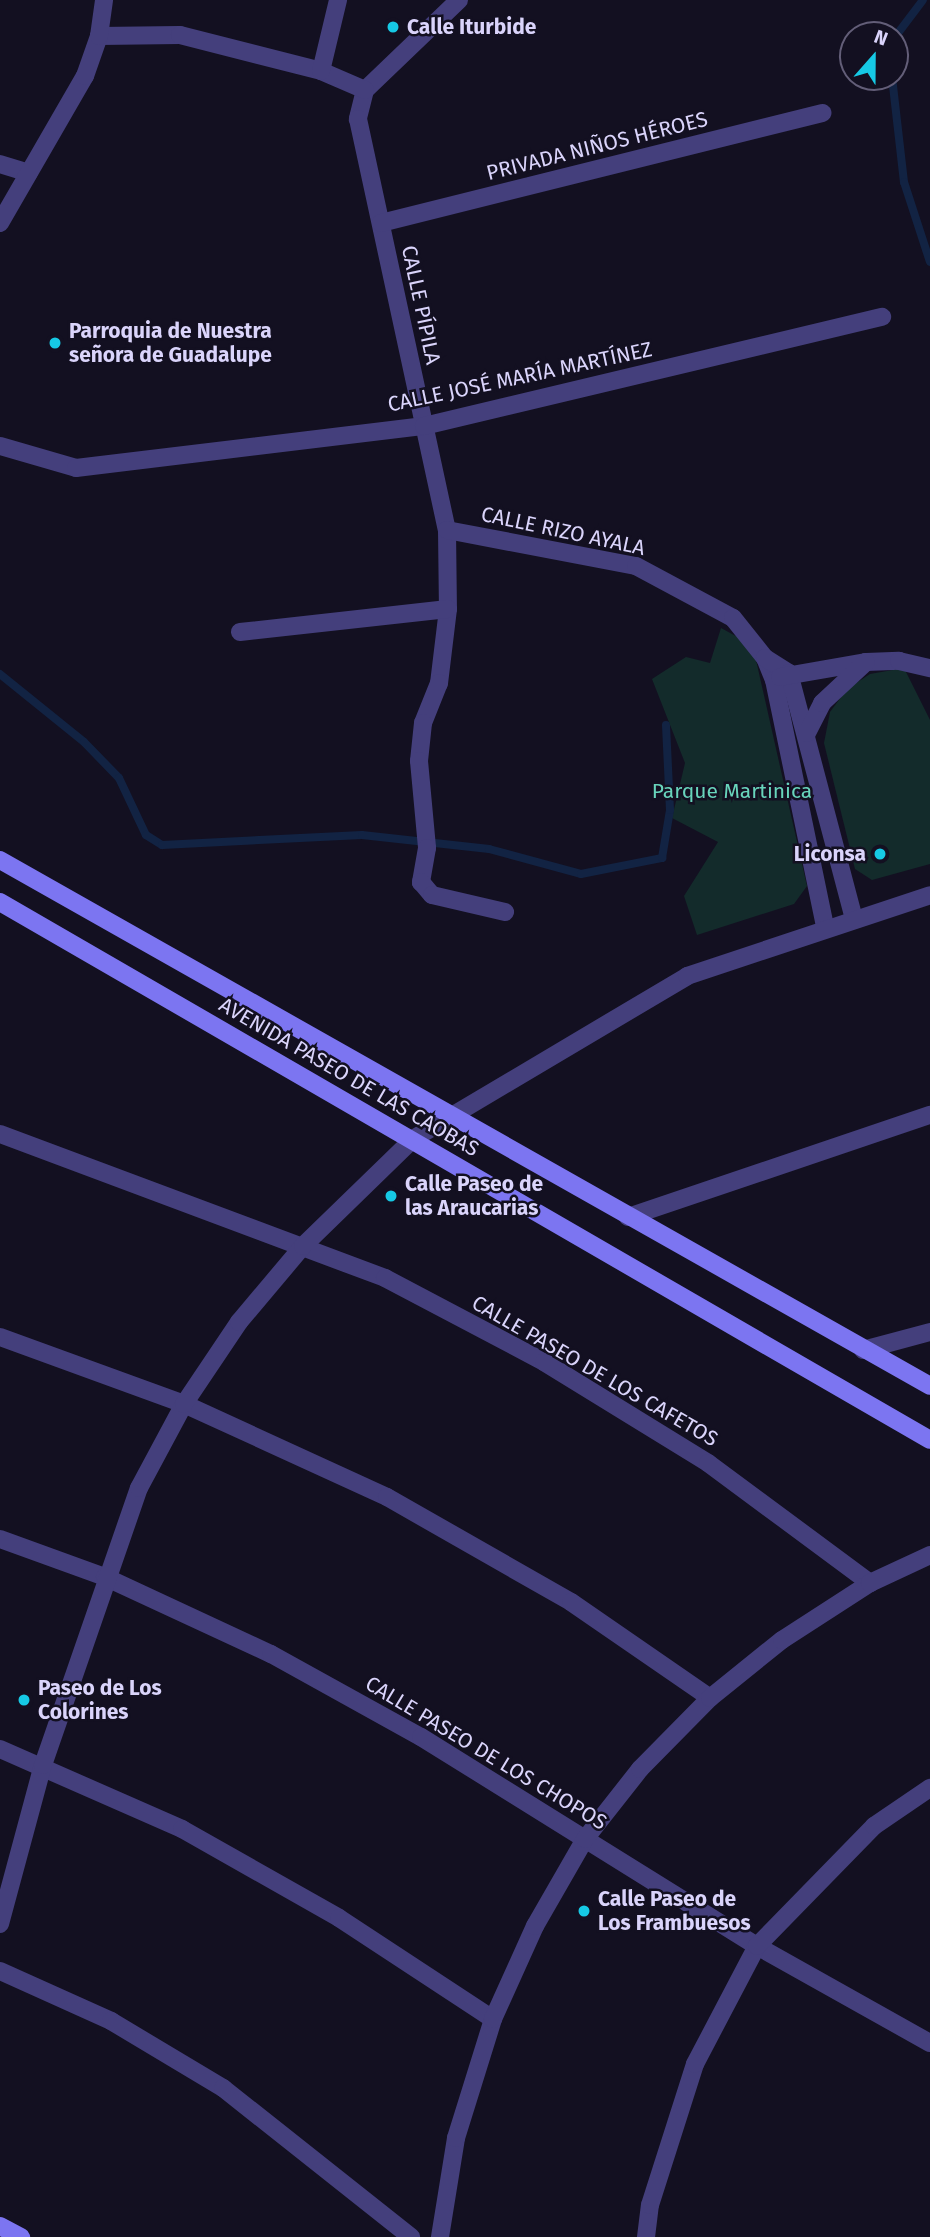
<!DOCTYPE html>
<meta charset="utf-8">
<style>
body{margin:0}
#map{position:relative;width:930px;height:2237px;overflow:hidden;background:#131021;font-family:"Fira Sans",sans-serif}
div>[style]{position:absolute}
.green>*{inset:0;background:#132b2b}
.stream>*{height:8px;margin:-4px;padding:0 4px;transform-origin:4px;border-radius:4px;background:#122343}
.street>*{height:18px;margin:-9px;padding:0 9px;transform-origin:9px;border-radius:9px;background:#443f7c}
.secondary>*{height:18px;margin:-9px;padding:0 9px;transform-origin:9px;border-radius:9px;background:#7c75f1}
.dots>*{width:19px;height:19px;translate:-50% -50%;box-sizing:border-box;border:4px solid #131021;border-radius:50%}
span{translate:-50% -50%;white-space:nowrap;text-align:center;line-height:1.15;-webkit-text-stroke:5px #131021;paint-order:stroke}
.poi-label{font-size:21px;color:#dad4fb;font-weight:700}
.left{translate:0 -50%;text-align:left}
.right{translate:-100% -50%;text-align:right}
.street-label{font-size:21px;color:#dad4fb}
.park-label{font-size:21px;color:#68d4bc}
.north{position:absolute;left:839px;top:21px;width:70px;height:70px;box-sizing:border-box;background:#131021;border:2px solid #635e78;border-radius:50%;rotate:21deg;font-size:19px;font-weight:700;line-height:28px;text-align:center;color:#dad4fb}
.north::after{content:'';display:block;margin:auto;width:24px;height:32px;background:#16c9e5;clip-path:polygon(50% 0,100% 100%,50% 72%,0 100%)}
</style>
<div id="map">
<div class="green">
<div style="clip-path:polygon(721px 628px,743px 640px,756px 660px,807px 886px,794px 904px,697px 935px,684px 896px,718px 842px,672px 818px,685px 763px,652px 679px,686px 657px,710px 663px)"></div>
<div style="clip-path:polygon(904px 668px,930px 720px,930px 864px,872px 880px,855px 869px,824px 743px,830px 712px,847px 689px,870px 674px)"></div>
</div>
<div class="stream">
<div style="left:895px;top:37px;width:46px;rotate:-52.9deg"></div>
<div style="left:892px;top:77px;width:106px;rotate:83.5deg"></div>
<div style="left:904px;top:182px;width:84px;rotate:72deg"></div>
<div style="left:0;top:674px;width:108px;rotate:39deg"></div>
<div style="left:84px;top:742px;width:50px;rotate:45.8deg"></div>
<div style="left:119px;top:778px;width:63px;rotate:64.7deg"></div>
<div style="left:146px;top:835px;width:19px;rotate:32deg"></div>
<div style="left:162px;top:845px;width:200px;rotate:-2.9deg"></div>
<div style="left:362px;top:835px;width:128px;rotate:6.3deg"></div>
<div style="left:489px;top:849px;width:95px;rotate:15.2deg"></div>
<div style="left:581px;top:874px;width:83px;rotate:-11.2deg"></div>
<div style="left:662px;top:858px;width:49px;rotate:-80.5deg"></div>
<div style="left:670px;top:810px;width:85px;rotate:-92.7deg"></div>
</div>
<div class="street">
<div style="left:459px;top:0;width:130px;rotate:136.2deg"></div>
<div style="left:365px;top:90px;width:30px;rotate:104deg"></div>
<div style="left:358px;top:119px;width:421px;rotate:77.8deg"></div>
<div style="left:447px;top:530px;width:79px;rotate:89.3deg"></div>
<div style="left:448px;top:609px;width:75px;rotate:96.9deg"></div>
<div style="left:439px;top:683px;width:43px;rotate:111.8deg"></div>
<div style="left:423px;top:723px;width:38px;rotate:96deg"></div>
<div style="left:419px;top:761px;width:87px;rotate:84.7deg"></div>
<div style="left:427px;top:848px;width:35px;rotate:100deg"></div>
<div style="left:421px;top:882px;width:17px;rotate:50deg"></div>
<div style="left:432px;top:895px;width:75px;rotate:13.1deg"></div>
<div style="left:99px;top:36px;width:81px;rotate:-0.7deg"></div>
<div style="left:180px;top:35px;width:146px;rotate:14.3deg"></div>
<div style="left:321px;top:71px;width:48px;rotate:23.4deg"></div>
<div style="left:321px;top:71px;width:73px;rotate:-76.5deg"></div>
<div style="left:0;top:164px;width:30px;rotate:17deg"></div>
<div style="left:0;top:223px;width:170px;rotate:-60deg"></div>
<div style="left:85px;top:76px;width:42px;rotate:-70.7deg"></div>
<div style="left:99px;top:36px;width:36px;rotate:-82deg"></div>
<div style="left:381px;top:223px;width:455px;rotate:-14deg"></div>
<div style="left:0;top:446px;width:79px;rotate:16.1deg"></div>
<div style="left:76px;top:468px;width:351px;rotate:-6.9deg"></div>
<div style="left:424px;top:426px;width:471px;rotate:-13.4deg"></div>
<div style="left:447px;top:530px;width:192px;rotate:10.8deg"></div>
<div style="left:636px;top:566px;width:110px;rotate:28.2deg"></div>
<div style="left:733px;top:618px;width:51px;rotate:51.3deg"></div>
<div style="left:765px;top:658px;width:24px;rotate:68deg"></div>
<div style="left:774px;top:680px;width:252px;rotate:78.3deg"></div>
<div style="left:240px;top:632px;width:209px;rotate:-6.3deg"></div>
<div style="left:765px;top:658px;width:28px;rotate:32deg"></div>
<div style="left:789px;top:673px;width:254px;rotate:75.2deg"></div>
<div style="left:780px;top:677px;width:87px;rotate:-9.9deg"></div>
<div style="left:866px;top:662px;width:33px;rotate:-2deg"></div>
<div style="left:899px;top:661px;width:32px;rotate:13deg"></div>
<div style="left:807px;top:733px;width:34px;rotate:-63deg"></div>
<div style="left:822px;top:703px;width:60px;rotate:-43deg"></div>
<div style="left:0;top:1134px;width:411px;rotate:20.5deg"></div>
<div style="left:385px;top:1278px;width:180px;rotate:27.8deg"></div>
<div style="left:544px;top:1362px;width:193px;rotate:31.6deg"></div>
<div style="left:708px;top:1463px;width:202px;rotate:36.5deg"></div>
<div style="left:628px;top:1217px;width:319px;rotate:-18.7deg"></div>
<div style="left:0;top:1337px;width:196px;rotate:20deg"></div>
<div style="left:184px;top:1404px;width:223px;rotate:24.6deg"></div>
<div style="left:387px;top:1497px;width:212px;rotate:29.7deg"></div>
<div style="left:571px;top:1602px;width:169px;rotate:34.6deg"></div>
<div style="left:863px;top:1350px;width:69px;rotate:-15deg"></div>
<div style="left:0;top:1539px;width:112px;rotate:19.9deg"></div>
<div style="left:105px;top:1577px;width:183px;rotate:24.9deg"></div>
<div style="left:271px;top:1654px;width:171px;rotate:29deg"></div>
<div style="left:421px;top:1737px;width:396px;rotate:31.9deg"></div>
<div style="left:757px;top:1946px;width:198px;rotate:29.3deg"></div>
<div style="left:0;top:1749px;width:199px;rotate:23.7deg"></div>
<div style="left:182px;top:1829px;width:180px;rotate:29.5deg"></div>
<div style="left:339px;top:1918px;width:184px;rotate:33.3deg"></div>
<div style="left:0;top:1924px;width:165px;rotate:-74.9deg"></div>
<div style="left:43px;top:1765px;width:293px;rotate:-70.9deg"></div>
<div style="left:139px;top:1488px;width:95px;rotate:-61.8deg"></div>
<div style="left:184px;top:1404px;width:99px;rotate:-56.1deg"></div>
<div style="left:239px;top:1322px;width:99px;rotate:-49.9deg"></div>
<div style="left:303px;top:1246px;width:153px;rotate:-44.2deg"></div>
<div style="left:413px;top:1139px;width:319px;rotate:-30.7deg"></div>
<div style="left:687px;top:976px;width:256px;rotate:-18.4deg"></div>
<div style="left:0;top:1971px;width:122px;rotate:24.2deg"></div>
<div style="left:111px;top:2021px;width:131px;rotate:30.9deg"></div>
<div style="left:223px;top:2088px;width:240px;rotate:38.4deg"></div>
<div style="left:440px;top:2237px;width:100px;rotate:-80.8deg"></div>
<div style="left:456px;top:2138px;width:125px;rotate:-72.7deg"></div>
<div style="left:493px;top:2019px;width:102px;rotate:-65.7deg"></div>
<div style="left:535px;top:1926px;width:100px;rotate:-60.1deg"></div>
<div style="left:585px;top:1839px;width:89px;rotate:-51.8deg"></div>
<div style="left:640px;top:1769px;width:100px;rotate:-45.4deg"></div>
<div style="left:710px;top:1698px;width:92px;rotate:-38.9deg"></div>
<div style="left:782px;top:1640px;width:105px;rotate:-32.9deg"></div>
<div style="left:870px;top:1583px;width:66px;rotate:-25deg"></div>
<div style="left:646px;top:2237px;width:32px;rotate:-83deg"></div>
<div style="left:650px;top:2205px;width:148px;rotate:-72.3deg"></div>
<div style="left:695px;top:2064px;width:133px;rotate:-62.3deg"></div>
<div style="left:757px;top:1946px;width:168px;rotate:-45.7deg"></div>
<div style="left:874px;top:1826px;width:68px;rotate:-34.2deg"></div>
</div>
<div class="secondary">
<div style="left:0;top:860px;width:1068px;rotate:29.49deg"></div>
<div style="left:0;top:902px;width:1074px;rotate:30.05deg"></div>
<div style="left:0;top:2226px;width:24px;rotate:28deg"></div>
</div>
<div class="dots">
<div style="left:393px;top:27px;background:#16c9e5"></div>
<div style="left:55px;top:343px;background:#16c9e5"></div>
<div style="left:880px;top:854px;background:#16c9e5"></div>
<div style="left:391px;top:1196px;background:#16c9e5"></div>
<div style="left:24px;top:1700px;background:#16c9e5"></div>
<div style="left:584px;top:1911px;background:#16c9e5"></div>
</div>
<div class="poi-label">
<span class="left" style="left:407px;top:27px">Calle Iturbide</span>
<span class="left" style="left:69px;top:343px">Parroquia de Nuestra<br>señora de Guadalupe</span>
<span class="right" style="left:866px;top:854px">Liconsa</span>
<span class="left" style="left:405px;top:1196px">Calle Paseo de<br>las Araucarias</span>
<span class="left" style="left:38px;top:1700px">Paseo de Los<br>Colorines</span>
<span class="left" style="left:598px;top:1911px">Calle Paseo de<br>Los Frambuesos</span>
</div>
<div class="street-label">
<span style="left:597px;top:146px;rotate:-14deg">PRIVADA NIÑOS HÉROES</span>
<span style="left:421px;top:305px;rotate:78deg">CALLE PÍPILA</span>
<span style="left:520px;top:377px;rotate:-12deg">CALLE JOSÉ MARÍA MARTÍNEZ</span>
<span style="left:563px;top:531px;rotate:12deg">CALLE RIZO AYALA</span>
<span style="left:349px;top:1077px;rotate:30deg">AVENIDA PASEO DE LAS CAOBAS</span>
<span style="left:595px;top:1371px;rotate:30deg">CALLE PASEO DE LOS CAFETOS</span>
<span style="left:486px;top:1753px;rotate:31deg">CALLE PASEO DE LOS CHOPOS</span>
</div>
<div class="park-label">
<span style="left:732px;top:791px">Parque Martinica</span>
</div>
<div class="north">N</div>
</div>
